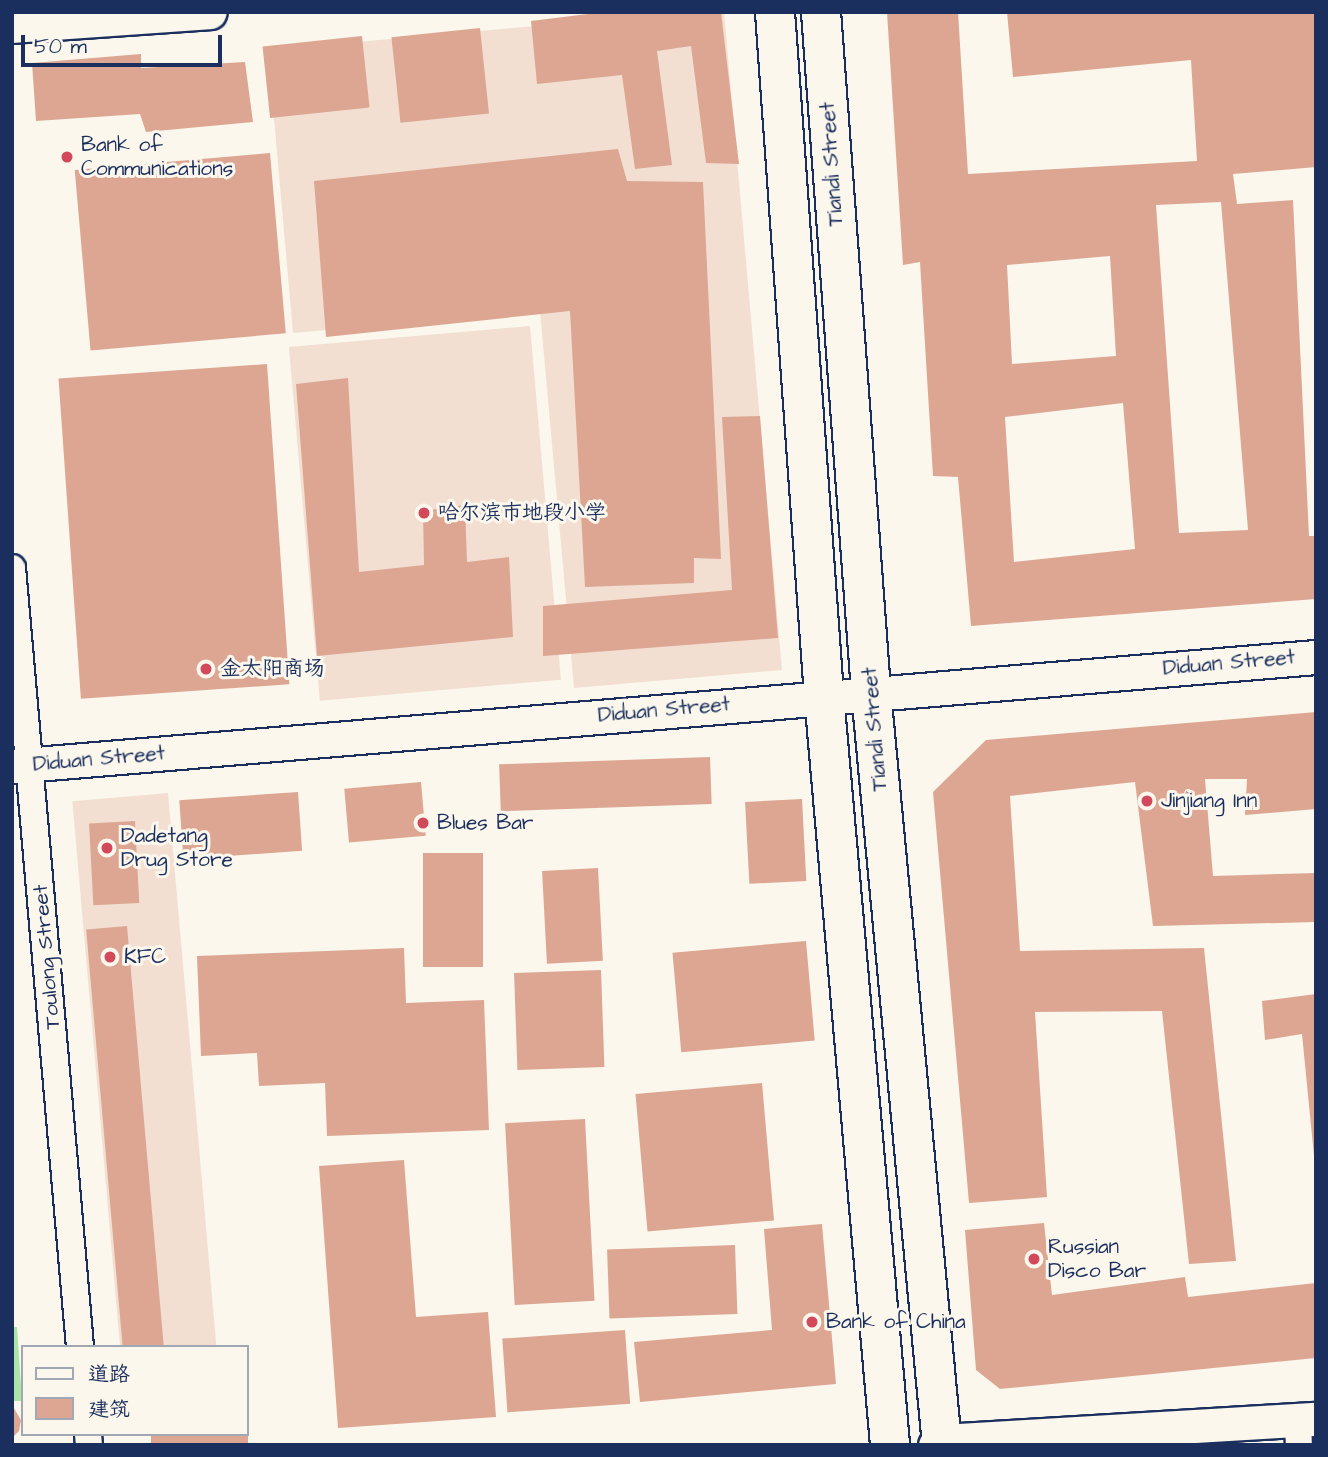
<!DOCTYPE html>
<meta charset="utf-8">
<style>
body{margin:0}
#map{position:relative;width:1328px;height:1457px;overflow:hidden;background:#fbf7ec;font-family:"Architects Daughter","LXGW WenKai TC",sans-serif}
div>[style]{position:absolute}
.built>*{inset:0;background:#f2dfd1;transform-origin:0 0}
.green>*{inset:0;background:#ade4a7}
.building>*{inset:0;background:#dca693;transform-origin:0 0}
.roads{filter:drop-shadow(2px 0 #1b2f5e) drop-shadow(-2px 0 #1b2f5e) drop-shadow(0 2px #1b2f5e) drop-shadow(0 -2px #1b2f5e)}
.minor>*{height:26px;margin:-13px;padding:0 13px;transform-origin:13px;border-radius:13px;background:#fbf7ec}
.major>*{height:33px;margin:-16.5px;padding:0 16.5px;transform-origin:16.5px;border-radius:16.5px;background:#fbf7ec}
.highway>*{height:38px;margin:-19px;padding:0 19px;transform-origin:19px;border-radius:19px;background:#fbf7ec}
.dots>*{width:19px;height:19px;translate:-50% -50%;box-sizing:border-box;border:4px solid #fbf7ec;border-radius:50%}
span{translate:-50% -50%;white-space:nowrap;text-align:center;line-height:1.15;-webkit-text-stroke:6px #fbf7ec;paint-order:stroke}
.poi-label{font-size:21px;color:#1b2f5e}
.left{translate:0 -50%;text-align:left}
.street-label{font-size:21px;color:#1b2f5e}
.frame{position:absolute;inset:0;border:14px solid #1b2f5e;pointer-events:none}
.legend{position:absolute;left:21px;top:1345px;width:228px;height:91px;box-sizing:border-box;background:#fbf7ec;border:2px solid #a1a7b3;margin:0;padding:9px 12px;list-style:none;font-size:21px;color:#1b2f5e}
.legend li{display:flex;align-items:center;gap:14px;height:35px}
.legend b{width:35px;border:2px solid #a1a7b3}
.scale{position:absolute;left:21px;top:35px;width:201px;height:32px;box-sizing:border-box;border:4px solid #1b2f5e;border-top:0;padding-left:9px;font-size:21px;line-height:24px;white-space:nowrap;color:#1b2f5e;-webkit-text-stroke:5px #fbf7ec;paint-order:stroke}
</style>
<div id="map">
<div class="built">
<div style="clip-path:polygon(691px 12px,724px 12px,782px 670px,574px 688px,540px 311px,293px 333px,268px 50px)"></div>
<div style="left:530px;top:326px;width:355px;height:242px;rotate:85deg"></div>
<div style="left:168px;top:793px;width:556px;height:96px;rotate:85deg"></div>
</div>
<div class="green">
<div style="clip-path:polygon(12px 1327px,17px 1327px,22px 1401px,12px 1401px)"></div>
</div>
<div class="building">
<div style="clip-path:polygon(604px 12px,721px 12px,739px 164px,706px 163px,691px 46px,657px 51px,672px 165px,635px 169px,622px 75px,537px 84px,531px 21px)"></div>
<div style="clip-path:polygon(evenodd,887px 12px,958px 12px,968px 174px,1197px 161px,1191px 60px,1013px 77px,1007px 12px,1316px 12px,1316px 167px,1233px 174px,1237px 204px,1293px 200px,1309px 536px,1316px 536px,1316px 599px,971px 626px,958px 477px,933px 476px,920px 262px,903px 265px,887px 12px,1221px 202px,1248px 530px,1179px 533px,1156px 205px,1221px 202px,887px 12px,1110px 256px,1116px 356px,1012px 364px,1007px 265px,1110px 256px,887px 12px,1123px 403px,1135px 549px,1014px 562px,1005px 417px,1123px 403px)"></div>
<div style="left:480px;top:28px;width:86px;height:89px;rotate:84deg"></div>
<div style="left:362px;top:36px;width:72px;height:100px;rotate:84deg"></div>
<div style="clip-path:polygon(141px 54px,141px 68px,245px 62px,253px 122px,146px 132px,140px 114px,36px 121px,32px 63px)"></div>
<div style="clip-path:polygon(618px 149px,627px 181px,703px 182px,721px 559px,694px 558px,694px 583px,585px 587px,570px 311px,326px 337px,314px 181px)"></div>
<div style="left:270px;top:153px;width:181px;height:196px;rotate:85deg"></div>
<div style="left:267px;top:364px;width:321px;height:209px;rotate:86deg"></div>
<div style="clip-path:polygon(348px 378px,359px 572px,424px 565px,423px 511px,465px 505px,467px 562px,509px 557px,513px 637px,317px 656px,296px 384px)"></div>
<div style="clip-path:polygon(760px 416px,778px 638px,543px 656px,543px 606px,732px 590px,722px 417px)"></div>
<div style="clip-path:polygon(1316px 712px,1316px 809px,1245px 815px,1247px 779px,1205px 779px,1213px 876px,1316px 873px,1316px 922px,1153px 926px,1135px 782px,1010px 796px,1020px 951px,1204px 948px,1236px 1261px,1189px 1264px,1162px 1011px,1035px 1012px,1047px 1197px,969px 1203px,933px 792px,986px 740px)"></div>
<div style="left:710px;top:757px;width:47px;height:211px;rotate:88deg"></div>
<div style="left:421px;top:782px;width:54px;height:77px;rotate:85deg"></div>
<div style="left:298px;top:792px;width:59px;height:119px;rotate:86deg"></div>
<div style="left:802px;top:799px;width:82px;height:57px;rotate:87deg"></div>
<div style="left:135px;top:821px;width:82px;height:46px;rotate:87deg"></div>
<div style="left:423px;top:853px;width:60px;height:114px"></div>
<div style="left:598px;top:868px;width:93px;height:56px;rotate:87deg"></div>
<div style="left:127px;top:926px;width:423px;height:41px;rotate:85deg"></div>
<div style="left:806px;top:941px;width:100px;height:134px;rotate:85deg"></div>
<div style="clip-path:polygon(404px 948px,406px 1003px,484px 1000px,489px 1130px,327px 1136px,325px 1083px,259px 1086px,257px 1053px,201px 1056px,197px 956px)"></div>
<div style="left:601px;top:970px;width:97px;height:87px;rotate:88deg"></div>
<div style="clip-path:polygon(1316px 994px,1316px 1156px,1314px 1156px,1302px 1034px,1265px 1040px,1262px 1001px)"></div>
<div style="left:762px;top:1083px;width:138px;height:127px;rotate:85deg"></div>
<div style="left:585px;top:1119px;width:182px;height:80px;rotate:87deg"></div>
<div style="clip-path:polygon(404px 1160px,416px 1317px,488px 1312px,496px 1417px,338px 1428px,319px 1166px)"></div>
<div style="clip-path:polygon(1044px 1223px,1052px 1295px,1185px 1277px,1188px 1297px,1316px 1283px,1316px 1358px,1000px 1389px,976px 1370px,965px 1230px)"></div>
<div style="clip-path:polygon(822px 1224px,836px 1384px,640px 1402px,634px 1342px,772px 1330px,764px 1229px)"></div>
<div style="left:735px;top:1245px;width:69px;height:128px;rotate:88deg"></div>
<div style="left:625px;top:1330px;width:74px;height:123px;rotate:86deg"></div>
<div style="clip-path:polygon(12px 1405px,21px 1420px,19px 1431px,12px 1438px)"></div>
<div style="left:151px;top:1434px;width:97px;height:16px"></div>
</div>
<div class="roads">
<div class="minor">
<div style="left:12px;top:568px;width:782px;rotate:85.01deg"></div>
<div style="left:1298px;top:1420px;width:25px;rotate:88deg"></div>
<div style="left:88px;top:1434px;width:11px;rotate:85deg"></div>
</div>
<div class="major">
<div style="left:12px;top:26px;width:198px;rotate:-4deg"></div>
<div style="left:12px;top:766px;width:1309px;rotate:-4.78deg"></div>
<div style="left:935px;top:1445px;width:8px;rotate:-30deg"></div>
<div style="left:942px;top:1441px;width:375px;rotate:-3.4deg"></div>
</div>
<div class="highway">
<div style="left:775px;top:12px;width:686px;rotate:85.9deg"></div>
<div style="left:824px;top:696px;width:752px;rotate:84.96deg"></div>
<div style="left:821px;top:12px;width:682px;rotate:85.79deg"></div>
<div style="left:871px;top:692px;width:756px;rotate:84.61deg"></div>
</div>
</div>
<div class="dots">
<div style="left:67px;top:157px;background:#d1495b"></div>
<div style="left:424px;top:513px;background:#d1495b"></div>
<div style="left:206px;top:669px;background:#d1495b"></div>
<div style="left:1147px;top:801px;background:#d1495b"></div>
<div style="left:423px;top:823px;background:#d1495b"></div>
<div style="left:107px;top:848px;background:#d1495b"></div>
<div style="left:110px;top:957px;background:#d1495b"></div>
<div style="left:1034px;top:1259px;background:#d1495b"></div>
<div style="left:812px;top:1322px;background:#d1495b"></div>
</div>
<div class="poi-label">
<span class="left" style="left:81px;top:157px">Bank of<br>Communications</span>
<span class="left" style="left:438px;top:513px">哈尔滨市地段小学</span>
<span class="left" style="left:220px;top:669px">金太阳商场</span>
<span class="left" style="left:1161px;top:801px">Jinjiang Inn</span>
<span class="left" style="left:437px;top:823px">Blues Bar</span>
<span class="left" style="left:121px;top:848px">Dadetang<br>Drug Store</span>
<span class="left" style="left:124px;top:957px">KFC</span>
<span class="left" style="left:1048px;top:1259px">Russian<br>Disco Bar</span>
<span class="left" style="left:826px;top:1322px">Bank of China</span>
</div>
<div class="street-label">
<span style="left:832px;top:164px;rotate:-94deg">Tiandi Street</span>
<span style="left:1229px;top:663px;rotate:-5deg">Diduan Street</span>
<span style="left:664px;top:710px;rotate:-5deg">Diduan Street</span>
<span style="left:875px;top:729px;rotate:-95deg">Tiandi Street</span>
<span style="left:99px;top:759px;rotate:-5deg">Diduan Street</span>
<span style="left:47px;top:957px;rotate:-95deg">Toulong Street</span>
</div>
<div class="frame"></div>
<ul class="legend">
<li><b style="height:9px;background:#fbf7ec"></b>道路</li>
<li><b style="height:19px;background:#dca693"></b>建筑</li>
</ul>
<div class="scale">50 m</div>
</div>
